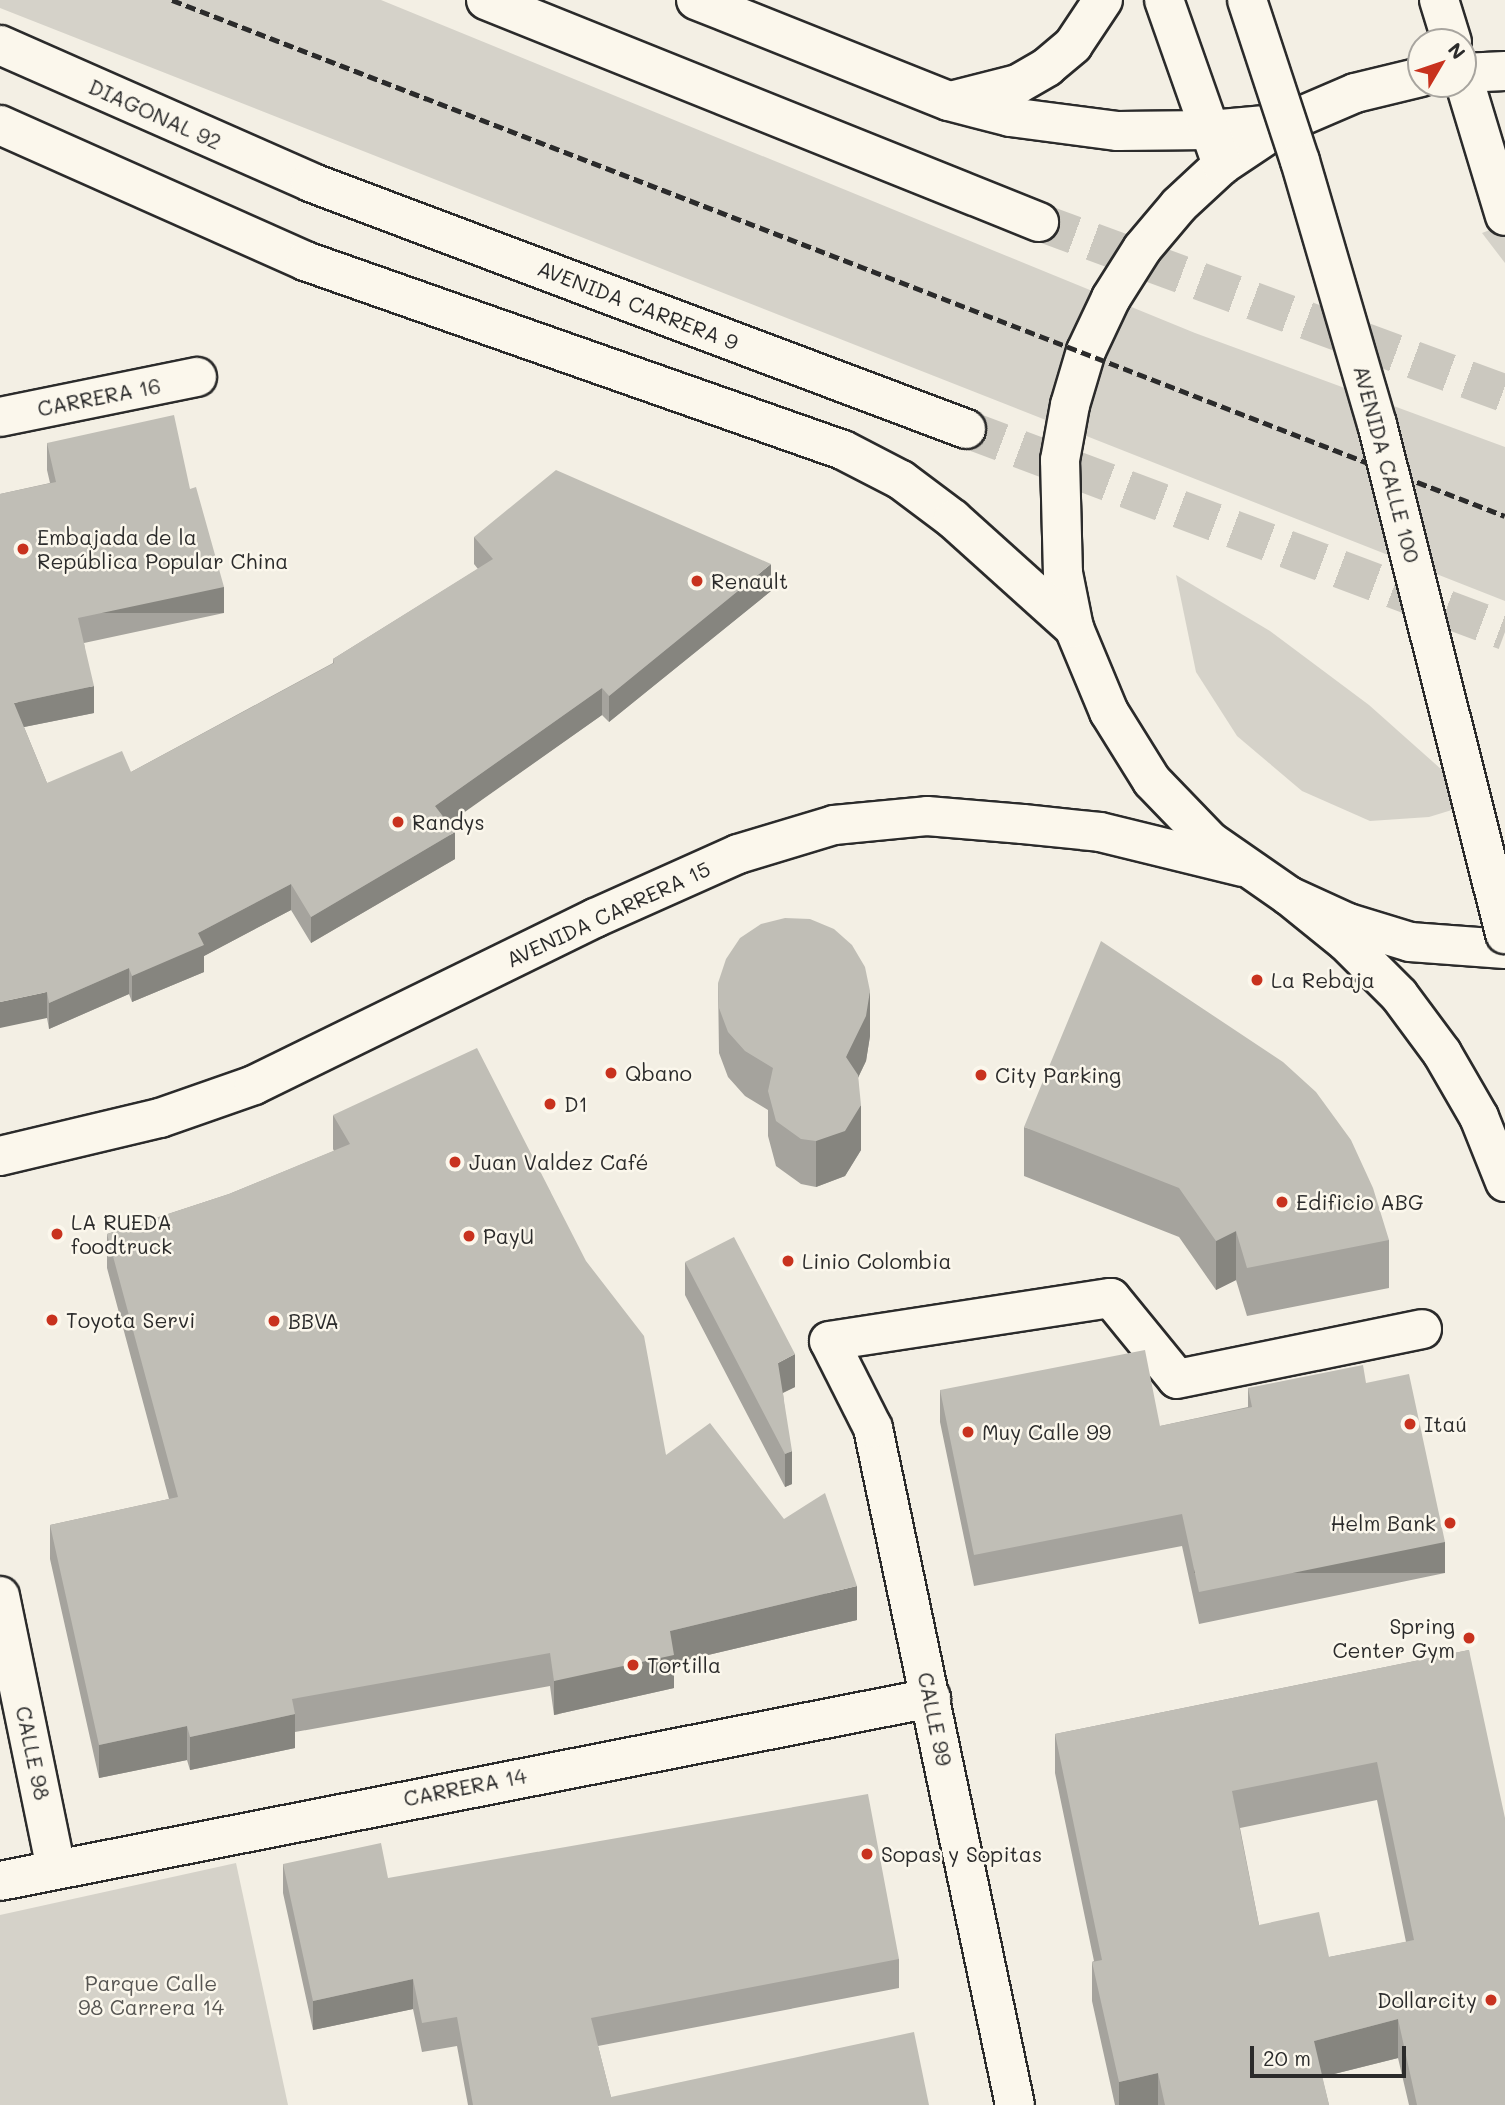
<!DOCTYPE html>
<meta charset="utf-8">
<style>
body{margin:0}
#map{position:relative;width:1505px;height:2105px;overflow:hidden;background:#f3efe4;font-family:Mali,sans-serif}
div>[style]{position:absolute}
.green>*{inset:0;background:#d5d2c9}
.primary-tunnel>*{height:38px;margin-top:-19px;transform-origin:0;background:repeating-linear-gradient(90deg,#cbc8bf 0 38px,transparent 0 57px)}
.roads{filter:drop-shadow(2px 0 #2b2b2b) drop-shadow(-2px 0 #2b2b2b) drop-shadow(0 2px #2b2b2b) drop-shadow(0 -2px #2b2b2b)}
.minor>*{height:38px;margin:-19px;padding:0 19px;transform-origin:19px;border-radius:19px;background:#fbf7ec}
.secondary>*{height:38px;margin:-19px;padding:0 19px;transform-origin:19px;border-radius:19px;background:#fbf7ec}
.primary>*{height:38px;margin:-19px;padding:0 19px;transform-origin:19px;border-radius:19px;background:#fbf7ec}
.rail>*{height:5px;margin-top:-2.5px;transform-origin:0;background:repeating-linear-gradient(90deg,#2b2b2b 0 10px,transparent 0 15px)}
.bridges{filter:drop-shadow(2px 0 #2b2b2b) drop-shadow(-2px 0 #2b2b2b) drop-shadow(0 2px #2b2b2b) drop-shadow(0 -2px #2b2b2b)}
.primary-bridge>*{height:38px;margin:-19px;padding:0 19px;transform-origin:19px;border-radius:19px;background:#fbf7ec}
.wall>*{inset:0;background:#a5a39d}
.shaded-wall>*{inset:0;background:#86857f;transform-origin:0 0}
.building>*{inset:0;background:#c0beb6}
.dots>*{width:19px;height:19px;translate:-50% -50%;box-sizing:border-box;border:4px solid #fbf7ec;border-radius:50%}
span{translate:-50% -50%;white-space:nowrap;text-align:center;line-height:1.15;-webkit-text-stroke:5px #fbf7ec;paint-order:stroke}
.street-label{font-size:21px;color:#2b2b2b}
.poi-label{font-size:21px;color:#2b2b2b}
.left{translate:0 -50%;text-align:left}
.right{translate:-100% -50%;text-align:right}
.park-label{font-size:21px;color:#565552}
.north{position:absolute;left:1407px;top:28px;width:70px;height:70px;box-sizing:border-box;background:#fbf7ec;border:2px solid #a8a59f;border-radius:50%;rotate:51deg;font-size:19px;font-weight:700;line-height:28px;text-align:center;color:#2b2b2b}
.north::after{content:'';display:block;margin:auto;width:24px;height:32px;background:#c8321e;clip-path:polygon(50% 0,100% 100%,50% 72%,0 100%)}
.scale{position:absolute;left:1250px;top:2046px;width:156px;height:32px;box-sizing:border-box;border:4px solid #2b2b2b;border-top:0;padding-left:9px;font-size:21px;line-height:24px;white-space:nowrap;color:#2b2b2b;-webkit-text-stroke:5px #fbf7ec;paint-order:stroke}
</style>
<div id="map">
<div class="green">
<div style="clip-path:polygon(0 0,381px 0,1195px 333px,1505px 447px,1505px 601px,0 8px)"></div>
<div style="clip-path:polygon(1505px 224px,1505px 263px,1482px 233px)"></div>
<div style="clip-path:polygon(1176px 575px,1270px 631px,1369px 705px,1478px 802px,1429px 817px,1370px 821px,1302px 791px,1237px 736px,1196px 672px)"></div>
<div style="clip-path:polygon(236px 1863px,288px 2105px,0 2105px,0 1915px)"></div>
</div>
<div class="primary-tunnel">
<div style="left:1039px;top:222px;width:496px;rotate:20.2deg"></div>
<div style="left:966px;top:429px;width:576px;rotate:20.54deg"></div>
</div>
<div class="roads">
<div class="minor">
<div style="left:0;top:417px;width:201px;rotate:-11.5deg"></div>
<div style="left:0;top:1596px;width:279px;rotate:78.4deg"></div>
<div style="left:0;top:1881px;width:949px;rotate:-11.12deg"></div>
<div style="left:1015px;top:2105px;width:692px;rotate:-101.85deg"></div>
<div style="left:873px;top:1428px;width:97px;rotate:-116.8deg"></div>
<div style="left:829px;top:1341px;width:285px;rotate:-8.7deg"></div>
<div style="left:1111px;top:1298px;width:104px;rotate:50.8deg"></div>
<div style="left:1177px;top:1379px;width:250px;rotate:-11.5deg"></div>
</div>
<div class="secondary">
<div style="left:1463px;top:73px;width:42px;rotate:-2.7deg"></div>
<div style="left:1421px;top:77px;width:68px;rotate:166.4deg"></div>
<div style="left:1355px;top:93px;width:76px;rotate:156.8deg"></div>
<div style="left:1285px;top:123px;width:76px;rotate:146.3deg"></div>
<div style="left:1222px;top:165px;width:59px;rotate:137.1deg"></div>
<div style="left:1179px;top:205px;width:57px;rotate:130.1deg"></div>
<div style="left:1142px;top:249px;width:58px;rotate:122.3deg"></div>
<div style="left:1111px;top:298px;width:59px;rotate:115.3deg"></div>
<div style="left:1086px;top:351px;width:56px;rotate:106.5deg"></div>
<div style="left:1070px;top:405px;width:56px;rotate:100.3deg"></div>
<div style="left:1060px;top:460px;width:113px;rotate:88.5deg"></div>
<div style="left:1063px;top:573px;width:56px;rotate:78.7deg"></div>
<div style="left:1074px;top:628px;width:91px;rotate:67.4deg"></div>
<div style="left:1109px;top:712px;width:81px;rotate:58.1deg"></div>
<div style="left:1152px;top:781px;width:83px;rotate:46deg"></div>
<div style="left:1210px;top:841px;width:96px;rotate:34.8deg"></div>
<div style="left:1289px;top:896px;width:65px;rotate:24.6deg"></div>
<div style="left:1348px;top:923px;width:65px;rotate:17deg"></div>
<div style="left:1410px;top:942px;width:95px;rotate:4.2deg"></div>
<div style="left:0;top:1156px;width:164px;rotate:-13.4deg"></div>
<div style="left:160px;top:1118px;width:100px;rotate:-19.3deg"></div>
<div style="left:254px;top:1085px;width:380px;rotate:-26.1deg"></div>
<div style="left:595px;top:918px;width:157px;rotate:-24.1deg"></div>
<div style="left:738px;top:854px;width:100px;rotate:-16.8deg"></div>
<div style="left:834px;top:825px;width:93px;rotate:-5.5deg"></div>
<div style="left:927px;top:816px;width:96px;rotate:4.8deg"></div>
<div style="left:1023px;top:824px;width:77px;rotate:5.9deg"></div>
<div style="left:1100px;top:832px;width:146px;rotate:13.8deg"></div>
</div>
<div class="primary">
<div style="left:486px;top:0;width:596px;rotate:21.87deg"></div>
<div style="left:696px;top:0;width:272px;rotate:21.8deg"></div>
<div style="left:949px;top:101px;width:63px;rotate:14.7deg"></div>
<div style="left:1010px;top:117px;width:109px;rotate:7.4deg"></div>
<div style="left:1118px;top:131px;width:92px;rotate:-0.6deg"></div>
<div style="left:1210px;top:130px;width:75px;rotate:-5.3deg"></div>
<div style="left:1164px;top:0;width:175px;rotate:70.6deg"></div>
<div style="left:1439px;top:0;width:44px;rotate:72.8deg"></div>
<div style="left:0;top:45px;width:339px;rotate:23.8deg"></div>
<div style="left:310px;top:182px;width:701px;rotate:20.63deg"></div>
<div style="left:1463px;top:77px;width:145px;rotate:73.2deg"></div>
<div style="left:955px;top:100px;width:65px;rotate:-14.3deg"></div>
<div style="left:1018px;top:84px;width:34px;rotate:-30deg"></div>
<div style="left:1047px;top:67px;width:34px;rotate:-40deg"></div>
<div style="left:1073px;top:45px;width:54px;rotate:-56.3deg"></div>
<div style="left:0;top:125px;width:334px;rotate:24deg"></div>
<div style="left:305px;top:261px;width:570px;rotate:19.36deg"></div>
<div style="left:843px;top:450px;width:65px;rotate:27.3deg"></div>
<div style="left:901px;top:480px;width:65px;rotate:36.9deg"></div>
<div style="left:953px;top:519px;width:163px;rotate:42deg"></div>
<div style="left:1289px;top:896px;width:73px;rotate:38.9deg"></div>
<div style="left:1346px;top:942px;width:75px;rotate:45deg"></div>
<div style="left:1399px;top:995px;width:72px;rotate:53.4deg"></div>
<div style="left:1442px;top:1053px;width:74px;rotate:60deg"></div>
<div style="left:1479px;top:1117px;width:70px;rotate:68.2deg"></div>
</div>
</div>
<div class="rail">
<div style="left:172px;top:0;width:1429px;rotate:21.16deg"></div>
</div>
<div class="bridges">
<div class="primary-bridge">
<div style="left:1247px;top:0;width:169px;rotate:71.8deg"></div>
<div style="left:1300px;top:161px;width:274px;rotate:73.7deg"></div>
<div style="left:1377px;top:424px;width:526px;rotate:75.91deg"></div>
</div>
</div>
<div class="wall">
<div style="clip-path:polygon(47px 443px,190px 489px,224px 613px,84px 643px,94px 713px,24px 727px,47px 783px,131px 772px,333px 663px,333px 659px,478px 569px,474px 564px,474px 537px,771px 591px,609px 722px,602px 715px,448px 823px,455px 859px,311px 943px,291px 910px,204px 956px,204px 972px,132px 1002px,129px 994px,49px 1029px,47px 1018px,0 494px,50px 483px,47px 470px)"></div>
<div style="clip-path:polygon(718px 983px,870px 1036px,866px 1061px,858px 1078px,861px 1150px,845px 1176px,816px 1187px,801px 1184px,776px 1166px,768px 1136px,768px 1110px,745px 1096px,728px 1077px,719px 1053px)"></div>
<div style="clip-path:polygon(333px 1115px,666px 1455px,857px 1620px,674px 1663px,674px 1688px,554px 1715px,550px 1686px,295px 1732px,295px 1748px,190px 1770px,187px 1760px,99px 1778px,50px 1559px,50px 1525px,169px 1499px,107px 1268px,107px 1234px,229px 1194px,334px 1151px,333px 1149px)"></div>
<div style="clip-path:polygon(1024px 1127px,1389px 1240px,1389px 1288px,1247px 1316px,1236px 1280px,1216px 1290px,1179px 1237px,1024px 1176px)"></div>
<div style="clip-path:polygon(685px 1262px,795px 1387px,783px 1393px,792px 1484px,785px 1487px,685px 1295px)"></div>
<div style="clip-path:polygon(1366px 1383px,1445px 1573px,1199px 1624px,1182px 1546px,974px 1586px,940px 1422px,940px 1390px,1160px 1426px,1248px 1407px,1248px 1388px)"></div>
<div style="clip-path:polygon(evenodd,1469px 1650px,1505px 2105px,1409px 2105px,1398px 2058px,1322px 2077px,1329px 2105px,1115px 2105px,1092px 2001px,1092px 1962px,1094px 1961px,1055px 1773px,1055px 1734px,1469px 1650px,1377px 1800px,1406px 1942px,1329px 1957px,1259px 1925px,1240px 1828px,1377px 1800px)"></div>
<div style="clip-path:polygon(283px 1864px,388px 1878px,899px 1959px,899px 1988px,598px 2046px,611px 2097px,929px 2105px,468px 2105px,457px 2046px,422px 2052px,413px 2009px,313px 2030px,283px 1893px)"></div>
</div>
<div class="shaded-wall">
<div style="clip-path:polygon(771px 564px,771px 591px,609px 722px,609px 696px)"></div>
<div style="left:224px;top:587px;width:26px;height:149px;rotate:90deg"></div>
<div style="clip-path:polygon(94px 686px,94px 713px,14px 729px,14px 703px)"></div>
<div style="clip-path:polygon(602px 688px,602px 715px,435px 833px,435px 806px)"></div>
<div style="clip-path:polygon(455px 832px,455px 859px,311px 943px,311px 917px)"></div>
<div style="clip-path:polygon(291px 884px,291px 910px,204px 956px,204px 972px,132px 1002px,132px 976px,198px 933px)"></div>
<div style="clip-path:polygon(129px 968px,129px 994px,49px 1029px,49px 1003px)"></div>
<div style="clip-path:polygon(870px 991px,870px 1036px,866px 1061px,846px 1102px,846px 1057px)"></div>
<div style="clip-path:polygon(47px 992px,47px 1018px,0 1028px,0 1002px)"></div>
<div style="clip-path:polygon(861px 1105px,861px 1150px,845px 1176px,816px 1187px,816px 1141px)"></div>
<div style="clip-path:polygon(1236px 1231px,1236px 1280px,1216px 1290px,1216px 1241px)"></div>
<div style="clip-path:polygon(795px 1354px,795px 1387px,778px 1395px,778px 1363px)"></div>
<div style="clip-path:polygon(792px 1451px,792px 1484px,785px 1487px,785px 1454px)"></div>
<div style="left:1445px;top:1542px;width:31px;height:251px;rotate:90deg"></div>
<div style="clip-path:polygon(857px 1586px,857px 1620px,674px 1663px,674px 1688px,554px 1715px,554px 1681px,670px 1631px)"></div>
<div style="clip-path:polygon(295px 1714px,295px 1748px,190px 1770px,190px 1737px)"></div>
<div style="clip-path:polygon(187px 1726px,187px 1760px,99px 1778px,99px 1745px)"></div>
<div style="clip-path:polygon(413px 1979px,413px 2009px,313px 2030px,313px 2001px)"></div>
<div style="clip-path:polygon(1398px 2019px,1398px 2058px,1314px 2079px,1314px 2041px)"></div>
<div style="clip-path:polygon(1158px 2073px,1158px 2105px,1119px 2105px,1119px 2082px)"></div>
</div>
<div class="building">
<div style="clip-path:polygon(174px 415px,190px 489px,196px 487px,224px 587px,78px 618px,94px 686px,14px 703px,47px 783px,122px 751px,131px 772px,334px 663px,333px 659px,493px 559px,474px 537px,556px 470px,771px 564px,609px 696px,602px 688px,435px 806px,455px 832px,311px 917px,291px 884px,198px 933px,204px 945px,132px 976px,129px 968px,49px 1003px,47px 992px,0 1002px,0 494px,56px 482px,47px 443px)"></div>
<div style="clip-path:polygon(785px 918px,810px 919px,834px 929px,852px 945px,865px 967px,870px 991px,866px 1016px,846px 1057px,858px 1075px,861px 1105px,845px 1131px,816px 1141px,801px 1139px,776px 1121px,768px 1091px,773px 1068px,745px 1051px,728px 1032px,719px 1008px,718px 983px,726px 959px,740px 938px,761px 924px)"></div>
<div style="clip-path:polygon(1101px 941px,1283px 1062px,1316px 1092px,1351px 1140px,1373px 1188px,1389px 1240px,1247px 1268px,1236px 1231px,1216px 1241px,1179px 1188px,1024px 1127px)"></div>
<div style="clip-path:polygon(477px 1048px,586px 1261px,644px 1336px,666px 1455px,710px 1423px,784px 1519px,825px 1493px,857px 1586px,670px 1631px,674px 1655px,554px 1681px,550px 1653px,292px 1699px,295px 1714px,190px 1737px,187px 1726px,99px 1745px,50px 1525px,178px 1497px,107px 1234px,229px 1194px,350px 1144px,333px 1115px)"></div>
<div style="clip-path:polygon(734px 1237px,795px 1354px,778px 1363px,792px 1451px,785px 1454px,685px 1262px)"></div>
<div style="clip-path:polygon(1145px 1350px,1160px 1426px,1252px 1407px,1248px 1388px,1363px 1365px,1366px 1383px,1409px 1374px,1445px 1542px,1199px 1592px,1182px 1514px,974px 1555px,940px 1390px)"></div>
<div style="clip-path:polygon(evenodd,1469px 1650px,1505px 1818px,1505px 2105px,1417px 2105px,1398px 2019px,1314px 2041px,1329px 2105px,1165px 2105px,1158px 2073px,1119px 2082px,1092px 1962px,1102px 1960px,1055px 1734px,1469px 1650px,1377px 1762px,1414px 1940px,1329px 1957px,1319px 1912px,1259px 1925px,1232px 1791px,1377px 1762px)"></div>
<div style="clip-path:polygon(868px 1794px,899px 1959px,591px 2018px,611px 2097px,914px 2032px,929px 2105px,473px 2105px,457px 2017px,422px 2023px,413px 1979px,313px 2001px,283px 1864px,381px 1843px,388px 1878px)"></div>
</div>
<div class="dots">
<div style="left:23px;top:549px;background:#c8321e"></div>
<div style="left:697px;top:581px;background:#c8321e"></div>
<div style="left:398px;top:822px;background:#c8321e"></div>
<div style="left:1257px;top:980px;background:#c8321e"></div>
<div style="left:611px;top:1073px;background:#c8321e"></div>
<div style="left:981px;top:1075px;background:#c8321e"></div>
<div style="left:550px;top:1104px;background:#c8321e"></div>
<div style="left:455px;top:1162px;background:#c8321e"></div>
<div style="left:1282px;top:1202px;background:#c8321e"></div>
<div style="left:57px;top:1234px;background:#c8321e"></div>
<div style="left:469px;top:1236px;background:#c8321e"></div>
<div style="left:788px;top:1261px;background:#c8321e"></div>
<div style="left:52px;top:1320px;background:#c8321e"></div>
<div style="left:274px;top:1321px;background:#c8321e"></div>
<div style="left:1410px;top:1424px;background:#c8321e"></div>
<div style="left:968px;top:1432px;background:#c8321e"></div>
<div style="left:1450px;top:1523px;background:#c8321e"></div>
<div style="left:1469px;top:1638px;background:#c8321e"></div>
<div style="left:633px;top:1665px;background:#c8321e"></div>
<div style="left:867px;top:1854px;background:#c8321e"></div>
<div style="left:1491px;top:2000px;background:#c8321e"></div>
</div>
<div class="street-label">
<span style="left:155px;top:114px;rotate:24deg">DIAGONAL 92</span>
<span style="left:638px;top:305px;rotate:21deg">AVENIDA CARRERA 9</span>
<span style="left:99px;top:397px;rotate:-11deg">CARRERA 16</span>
<span style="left:1387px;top:464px;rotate:75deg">AVENIDA CALLE 100</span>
<span style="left:608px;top:914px;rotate:-25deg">AVENIDA CARRERA 15</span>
<span style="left:935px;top:1719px;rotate:78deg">CALLE 99</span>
<span style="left:33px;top:1753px;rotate:78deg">CALLE 98</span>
<span style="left:465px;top:1787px;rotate:-11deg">CARRERA 14</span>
</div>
<div class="poi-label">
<span class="left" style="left:37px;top:549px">Embajada de la<br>República Popular China</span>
<span class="left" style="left:711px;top:581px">Renault</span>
<span class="left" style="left:412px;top:822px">Randys</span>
<span class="left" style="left:1271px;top:980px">La Rebaja</span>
<span class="left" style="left:625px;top:1073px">Qbano</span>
<span class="left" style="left:995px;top:1075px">City Parking</span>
<span class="left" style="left:564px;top:1104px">D1</span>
<span class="left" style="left:469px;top:1162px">Juan Valdez Café</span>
<span class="left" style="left:1296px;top:1202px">Edificio ABG</span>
<span class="left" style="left:71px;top:1234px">LA RUEDA<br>foodtruck</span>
<span class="left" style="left:483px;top:1236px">PayU</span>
<span class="left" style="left:802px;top:1261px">Linio Colombia</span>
<span class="left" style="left:66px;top:1320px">Toyota Servi</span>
<span class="left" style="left:288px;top:1321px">BBVA</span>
<span class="left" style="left:1424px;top:1424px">Itaú</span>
<span class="left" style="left:982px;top:1432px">Muy Calle 99</span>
<span class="right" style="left:1436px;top:1523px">Helm Bank</span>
<span class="right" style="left:1455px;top:1638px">Spring<br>Center Gym</span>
<span class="left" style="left:647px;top:1665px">Tortilla</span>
<span class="left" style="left:881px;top:1854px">Sopas y Sopitas</span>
<span class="right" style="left:1477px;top:2000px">Dollarcity</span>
</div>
<div class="park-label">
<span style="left:151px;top:1995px">Parque Calle<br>98 Carrera 14</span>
</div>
<div class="north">N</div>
<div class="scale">20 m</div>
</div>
